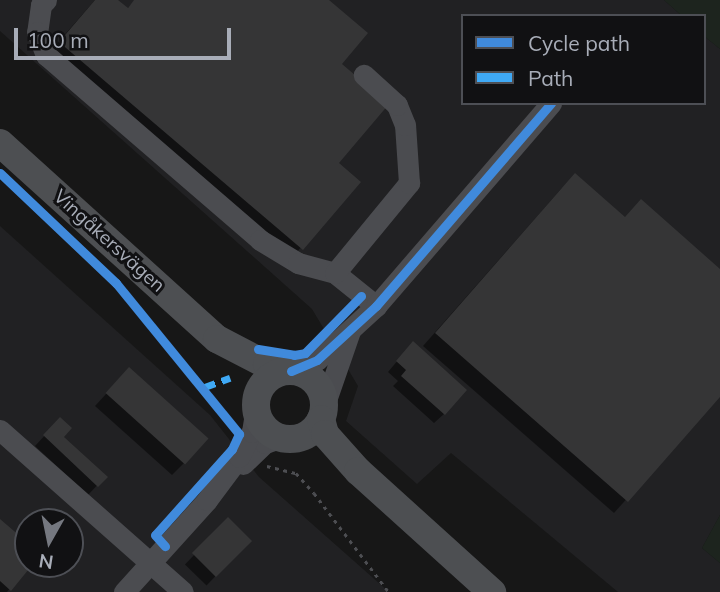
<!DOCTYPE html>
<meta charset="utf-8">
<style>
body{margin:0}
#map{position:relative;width:720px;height:592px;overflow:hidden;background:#171717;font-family:Mulish,sans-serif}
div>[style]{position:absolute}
.built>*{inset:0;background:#212123}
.green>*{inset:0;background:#1d241e}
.shadow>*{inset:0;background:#0007;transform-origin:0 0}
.building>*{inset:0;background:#353536;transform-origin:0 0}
.path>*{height:2.5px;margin-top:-1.25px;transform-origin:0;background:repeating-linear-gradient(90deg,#4d4e52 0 3.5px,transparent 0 8.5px)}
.minor>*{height:21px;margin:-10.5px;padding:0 10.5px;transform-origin:10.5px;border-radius:10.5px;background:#4b4c50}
.major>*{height:28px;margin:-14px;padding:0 14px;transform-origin:14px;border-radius:14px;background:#4d4f52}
.major>.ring{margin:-14px;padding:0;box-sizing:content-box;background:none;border:28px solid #4d4f52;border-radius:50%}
.quiet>*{height:7px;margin-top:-3.5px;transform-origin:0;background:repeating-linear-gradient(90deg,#3fa9f5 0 14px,transparent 0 21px)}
.cycleway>*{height:9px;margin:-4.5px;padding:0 4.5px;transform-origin:4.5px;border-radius:4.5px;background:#408adc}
span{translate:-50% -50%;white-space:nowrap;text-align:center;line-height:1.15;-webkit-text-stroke:6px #111113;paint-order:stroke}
.street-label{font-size:19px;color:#a8adb8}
.legend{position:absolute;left:461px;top:14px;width:245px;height:91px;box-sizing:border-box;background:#111113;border:2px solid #4d4f55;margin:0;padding:9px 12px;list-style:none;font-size:21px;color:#a8adb8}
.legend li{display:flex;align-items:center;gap:14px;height:35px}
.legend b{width:35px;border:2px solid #4d4f55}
.north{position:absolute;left:14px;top:508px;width:70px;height:70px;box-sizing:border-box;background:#111113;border:2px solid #4d4f55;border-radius:50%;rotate:189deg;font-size:19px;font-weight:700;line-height:28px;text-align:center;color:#a8adb8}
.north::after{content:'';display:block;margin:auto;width:24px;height:32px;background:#757880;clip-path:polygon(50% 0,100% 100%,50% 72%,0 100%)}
.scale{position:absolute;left:14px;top:28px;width:217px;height:32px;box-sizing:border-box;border:4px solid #a8adb8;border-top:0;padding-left:9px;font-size:21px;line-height:24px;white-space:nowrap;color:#a8adb8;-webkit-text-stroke:5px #111113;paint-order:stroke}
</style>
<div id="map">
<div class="built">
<div style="clip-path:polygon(0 0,664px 0,682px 16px,463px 16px,463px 103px,704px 103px,704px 36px,720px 49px,720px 515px,702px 548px,720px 563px,720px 592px,618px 592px,451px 453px,417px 484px,346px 421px,358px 386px,312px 309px,0 31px)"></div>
<div style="clip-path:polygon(evenodd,0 226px,210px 415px,259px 477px,389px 592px,0 592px,0 226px,28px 522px,70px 522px,70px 564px,28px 564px,28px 522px)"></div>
</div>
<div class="green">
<div style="clip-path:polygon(664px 0,720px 0,720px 49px,704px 36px,704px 16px,682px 16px)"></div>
<div style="clip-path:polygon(720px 515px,720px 563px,702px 548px)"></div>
</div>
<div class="shadow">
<div style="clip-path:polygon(95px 0,116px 0,127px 9px,135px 0,326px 0,340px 64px,336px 164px,358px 182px,289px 261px,47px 55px)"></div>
<div style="clip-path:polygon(562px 188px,720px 271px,720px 395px,614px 513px,423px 346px)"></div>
<div style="clip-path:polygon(404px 353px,444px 414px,434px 423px,393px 386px,398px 381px,388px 372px)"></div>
<div style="clip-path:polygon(117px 382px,184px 463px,172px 475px,95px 406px)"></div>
<div style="clip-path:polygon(60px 419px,62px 437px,105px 477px,88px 495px,35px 446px)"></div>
<div style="left:228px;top:520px;width:30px;height:62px;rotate:44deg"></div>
<div style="clip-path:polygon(0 521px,28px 545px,28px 564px,31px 564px,7px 592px,0 592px)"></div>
</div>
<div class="building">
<div style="clip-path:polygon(95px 0,118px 0,128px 8px,134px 0,329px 0,368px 33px,342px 64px,389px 104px,339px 163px,361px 182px,303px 250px,59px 42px)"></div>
<div style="clip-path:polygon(575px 173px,625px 217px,641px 199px,720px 269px,720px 397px,628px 502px,435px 333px)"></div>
<div style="clip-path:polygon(413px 341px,467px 390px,445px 415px,401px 376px,406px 370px,396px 361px)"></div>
<div style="left:129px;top:367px;width:107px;height:35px;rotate:42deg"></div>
<div style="clip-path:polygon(60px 417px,72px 428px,64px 437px,108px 477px,98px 487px,43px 435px)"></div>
<div style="left:228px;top:517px;width:34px;height:51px;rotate:45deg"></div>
<div style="clip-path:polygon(0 519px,28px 543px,28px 564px,33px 564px,11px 591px,0 581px)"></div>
</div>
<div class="path">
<div style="left:267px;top:466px;width:30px;rotate:14deg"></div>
<div style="left:296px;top:473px;width:27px;rotate:48deg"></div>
<div style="left:314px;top:493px;width:124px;rotate:52.9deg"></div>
</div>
<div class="minor">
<div style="left:46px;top:0;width:7px;rotate:135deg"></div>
<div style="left:41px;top:5px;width:27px;rotate:98deg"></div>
<div style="left:37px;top:32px;width:25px;rotate:69deg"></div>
<div style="left:46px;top:55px;width:283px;rotate:40.8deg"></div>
<div style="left:260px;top:240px;width:44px;rotate:31.2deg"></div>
<div style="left:298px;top:263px;width:38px;rotate:15deg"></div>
<div style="left:335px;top:273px;width:53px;rotate:38.8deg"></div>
<div style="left:335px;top:273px;width:117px;rotate:-50.6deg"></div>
<div style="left:409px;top:183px;width:58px;rotate:-93.9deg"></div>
<div style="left:405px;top:125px;width:22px;rotate:-112deg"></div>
<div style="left:397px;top:105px;width:45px;rotate:-137.7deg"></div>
<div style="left:291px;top:371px;width:28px;rotate:-23deg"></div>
<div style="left:317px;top:360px;width:80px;rotate:-42.5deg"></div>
<div style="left:376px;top:306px;width:268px;rotate:-49.2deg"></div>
<div style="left:324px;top:406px;width:79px;rotate:-70.9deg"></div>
<div style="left:0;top:430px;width:244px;rotate:41.5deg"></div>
<div style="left:243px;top:464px;width:30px;rotate:-44deg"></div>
<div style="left:265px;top:443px;width:18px;rotate:-19deg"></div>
<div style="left:124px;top:592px;width:124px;rotate:-47.9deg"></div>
<div style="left:207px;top:500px;width:54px;rotate:-53.3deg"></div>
<div style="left:239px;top:457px;width:28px;rotate:-63deg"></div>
<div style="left:252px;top:432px;width:24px;rotate:-81deg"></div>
</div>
<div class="major">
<div style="left:0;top:143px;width:292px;rotate:42.1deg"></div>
<div style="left:217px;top:339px;width:56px;rotate:27.5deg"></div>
<div style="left:267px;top:365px;width:22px;rotate:16deg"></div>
<div class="ring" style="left:256px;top:371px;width:40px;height:40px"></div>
<div style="left:321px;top:419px;width:16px;rotate:75deg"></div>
<div style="left:325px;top:434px;width:50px;rotate:48.3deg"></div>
<div style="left:358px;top:471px;width:181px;rotate:42.1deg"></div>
</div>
<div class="quiet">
<div style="left:202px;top:388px;width:30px;rotate:-20deg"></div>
</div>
<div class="cycleway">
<div style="left:0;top:173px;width:160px;rotate:43.5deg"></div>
<div style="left:116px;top:283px;width:195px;rotate:50.8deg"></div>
<div style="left:239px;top:434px;width:17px;rotate:115deg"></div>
<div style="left:232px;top:449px;width:115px;rotate:131.8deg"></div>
<div style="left:155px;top:535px;width:15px;rotate:48deg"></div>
<div style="left:258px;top:349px;width:36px;rotate:9deg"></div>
<div style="left:294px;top:355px;width:11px;rotate:-10deg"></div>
<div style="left:305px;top:353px;width:80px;rotate:-45.5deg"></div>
<div style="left:291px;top:371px;width:28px;rotate:-23deg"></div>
<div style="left:317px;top:360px;width:80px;rotate:-42.5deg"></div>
<div style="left:376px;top:306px;width:268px;rotate:-49.2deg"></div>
</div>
<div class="street-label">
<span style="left:109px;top:241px;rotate:42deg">Vingåkersvägen</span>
</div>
<ul class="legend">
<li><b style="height:9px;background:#408adc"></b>Cycle path</li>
<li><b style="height:9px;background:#3fa9f5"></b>Path</li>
</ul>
<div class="north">N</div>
<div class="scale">100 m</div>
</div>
